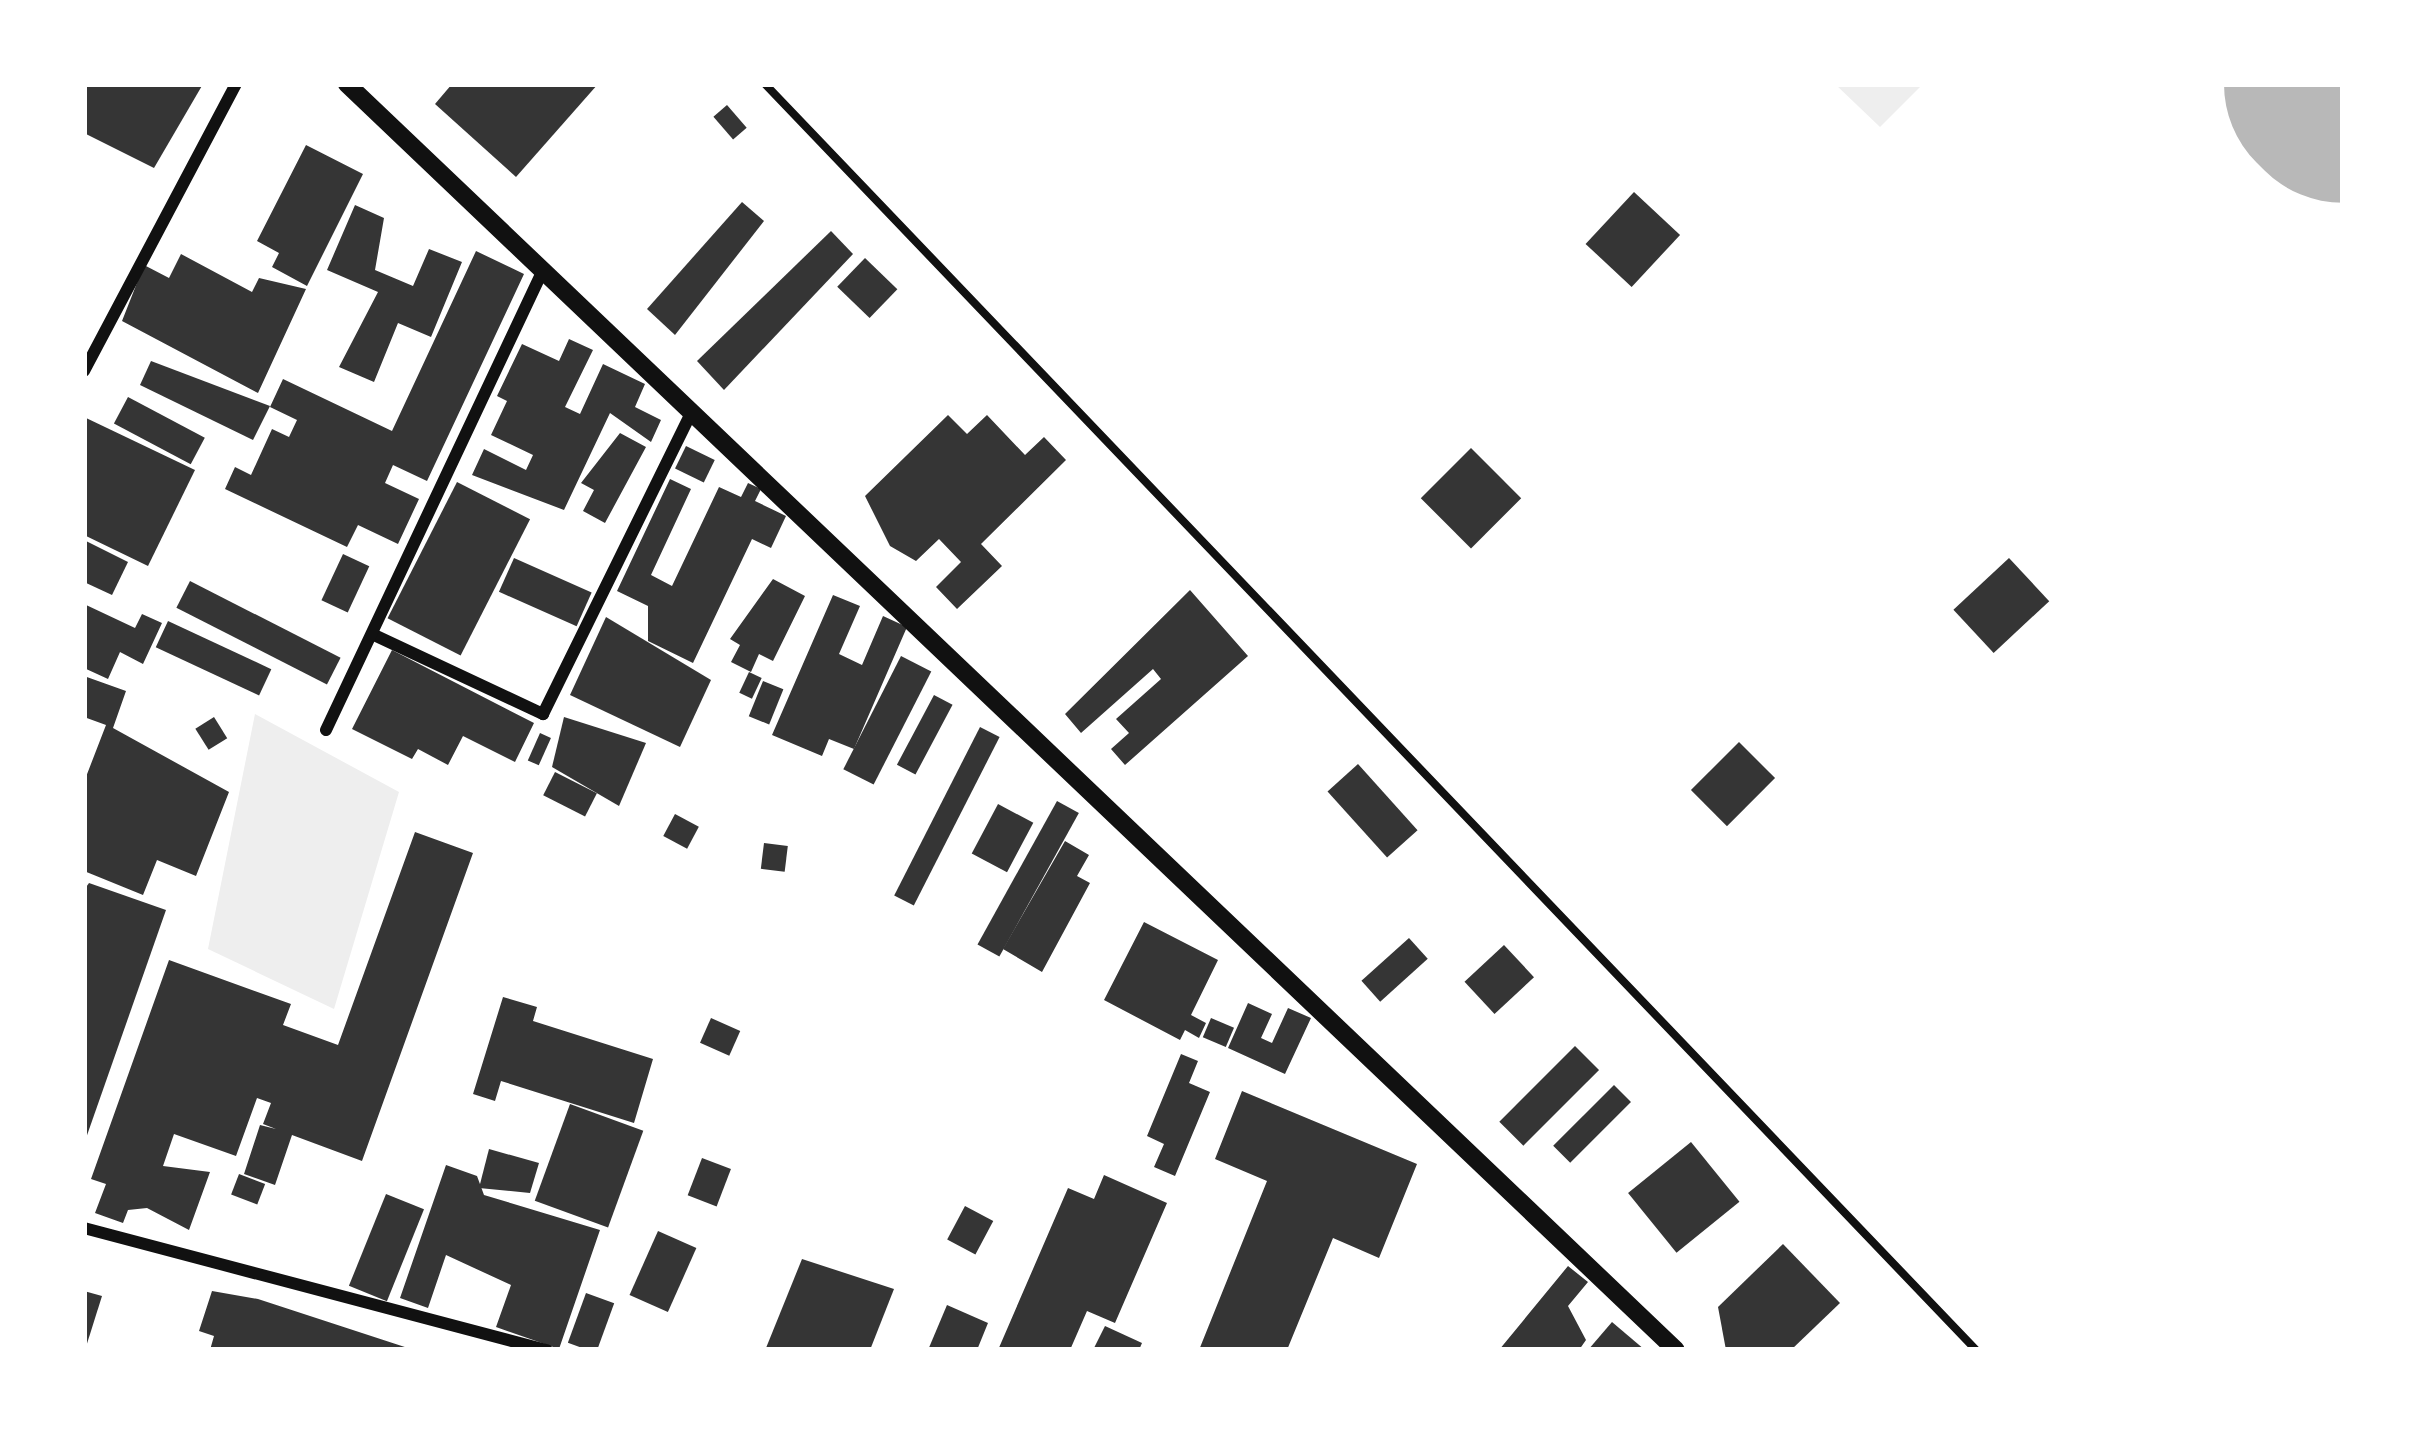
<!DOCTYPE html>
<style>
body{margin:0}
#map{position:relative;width:2427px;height:1434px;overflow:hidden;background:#fff;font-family:"Space Grotesk",sans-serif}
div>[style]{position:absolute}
.green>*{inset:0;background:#eee}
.runway>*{height:222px;margin:-111px;padding:0 111px;transform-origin:111px;border-radius:111px;background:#b8b8b8}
.building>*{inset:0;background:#353535;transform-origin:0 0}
.service>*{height:8px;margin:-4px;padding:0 4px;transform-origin:4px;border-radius:4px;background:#111}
.minor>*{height:12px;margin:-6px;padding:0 6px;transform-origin:6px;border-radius:6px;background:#111}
.tertiary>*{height:18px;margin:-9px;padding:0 9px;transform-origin:9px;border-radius:9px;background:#111}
span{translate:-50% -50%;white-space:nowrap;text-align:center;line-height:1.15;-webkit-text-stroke:10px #fff;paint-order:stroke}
.frame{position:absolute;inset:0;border:87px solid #fff;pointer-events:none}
</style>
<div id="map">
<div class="green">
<div style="clip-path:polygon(1835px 84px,1923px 84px,1880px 127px)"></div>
<div style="clip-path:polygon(255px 714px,399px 792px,334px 1009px,208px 949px)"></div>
</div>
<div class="runway">
<div style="left:2335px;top:84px;width:11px;rotate:45deg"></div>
</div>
<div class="building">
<div style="clip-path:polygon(84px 84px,203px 84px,154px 168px,84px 133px)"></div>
<div style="clip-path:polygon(452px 84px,598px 84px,516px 177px,435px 104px)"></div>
<div style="left:727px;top:105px;width:30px;height:18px;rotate:49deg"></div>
<div style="clip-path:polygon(306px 145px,363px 174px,307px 286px,272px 267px,279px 253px,257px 241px)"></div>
<div style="left:1634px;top:192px;width:63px;height:71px;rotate:43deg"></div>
<div style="clip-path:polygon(742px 202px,764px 221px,675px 335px,647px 309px)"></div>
<div style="clip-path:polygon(355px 205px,384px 218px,375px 270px,413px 286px,429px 249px,462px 262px,431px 337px,398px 323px,374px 382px,339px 367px,378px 292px,327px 270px)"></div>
<div style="clip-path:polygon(831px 231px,853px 254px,724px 390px,697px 361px)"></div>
<div style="clip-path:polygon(476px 251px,524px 274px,427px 481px,393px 465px,385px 483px,419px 499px,398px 544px,358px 525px,347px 547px,225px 489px,235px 467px,251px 475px,272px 429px,289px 437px,297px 420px,270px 407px,283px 379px,392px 431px)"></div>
<div style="clip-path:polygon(181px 254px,252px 292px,259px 278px,306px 289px,258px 393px,122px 321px,144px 265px,169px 278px)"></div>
<div style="left:865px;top:258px;width:45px;height:40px;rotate:44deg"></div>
<div style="clip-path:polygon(569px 339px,593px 350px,565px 407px,580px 414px,603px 364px,645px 384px,635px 407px,661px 420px,651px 442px,610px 413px,564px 510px,472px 475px,484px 449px,526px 470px,533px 455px,491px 435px,507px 401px,497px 396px,522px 344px,559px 361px)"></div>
<div style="clip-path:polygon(151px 361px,270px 406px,253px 440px,140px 385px)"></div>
<div style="left:128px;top:397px;width:87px;height:30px;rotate:28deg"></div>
<div style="clip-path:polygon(948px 415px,967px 434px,987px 415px,1025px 455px,1044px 437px,1066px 460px,981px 544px,1002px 566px,957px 609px,936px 587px,961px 562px,939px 539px,916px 561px,890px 546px,865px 496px)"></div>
<div style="clip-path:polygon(84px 417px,195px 470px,148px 566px,84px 535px)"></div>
<div style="clip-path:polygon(620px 433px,646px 447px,605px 523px,583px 511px,594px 490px,581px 483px)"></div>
<div style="left:686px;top:446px;width:32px;height:25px;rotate:26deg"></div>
<div style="left:1471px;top:448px;width:71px;height:71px;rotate:45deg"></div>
<div style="clip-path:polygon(670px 479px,691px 489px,651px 575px,672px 586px,719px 487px,741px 497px,748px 483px,761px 489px,755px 501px,786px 516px,771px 548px,752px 539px,693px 663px,648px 641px,648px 606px,617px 591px)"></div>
<div style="left:457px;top:482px;width:82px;height:153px;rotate:27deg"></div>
<div style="clip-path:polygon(84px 540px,128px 562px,112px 595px,84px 582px)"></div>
<div style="left:343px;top:554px;width:29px;height:51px;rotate:25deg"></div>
<div style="left:514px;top:558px;width:85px;height:37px;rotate:24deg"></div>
<div style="left:2009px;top:558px;width:59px;height:76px;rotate:47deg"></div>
<div style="clip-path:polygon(773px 579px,805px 596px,773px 661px,759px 654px,751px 672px,731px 662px,740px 645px,730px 639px)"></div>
<div style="left:190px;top:581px;width:169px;height:30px;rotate:27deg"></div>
<div style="clip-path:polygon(1190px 590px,1248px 656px,1125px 765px,1111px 749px,1129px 733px,1116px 719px,1161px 679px,1153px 669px,1081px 733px,1065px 714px)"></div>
<div style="clip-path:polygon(833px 595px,860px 606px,839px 654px,862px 665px,883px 616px,907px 627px,854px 749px,829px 739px,822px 756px,772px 735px)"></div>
<div style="clip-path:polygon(84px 604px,135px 628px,142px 614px,162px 623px,143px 664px,120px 652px,108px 679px,84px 668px)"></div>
<div style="clip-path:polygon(606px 617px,711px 680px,680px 747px,570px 695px)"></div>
<div style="left:168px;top:621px;width:114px;height:29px;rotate:25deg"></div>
<div style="clip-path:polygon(392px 650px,534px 723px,515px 762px,463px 736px,448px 765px,418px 749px,412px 759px,352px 729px)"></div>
<div style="left:901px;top:656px;width:34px;height:127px;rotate:27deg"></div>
<div style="left:749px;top:672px;width:14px;height:23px;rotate:25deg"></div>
<div style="clip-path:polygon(84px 676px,126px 691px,113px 728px,229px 792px,196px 876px,157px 860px,143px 895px,84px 871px,84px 782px,106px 725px,84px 717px)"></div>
<div style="left:763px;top:681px;width:22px;height:38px;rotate:22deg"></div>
<div style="left:934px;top:695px;width:21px;height:79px;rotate:28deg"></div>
<div style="left:214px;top:717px;width:25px;height:22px;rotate:58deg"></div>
<div style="clip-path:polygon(564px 717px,646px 743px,619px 806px,552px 767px)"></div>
<div style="left:980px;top:727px;width:22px;height:189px;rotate:27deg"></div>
<div style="left:540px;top:733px;width:12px;height:30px;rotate:24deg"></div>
<div style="left:1739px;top:742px;width:51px;height:68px;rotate:45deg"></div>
<div style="left:1358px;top:764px;width:89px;height:41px;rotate:48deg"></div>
<div style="left:555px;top:772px;width:47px;height:26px;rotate:27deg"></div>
<div style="left:1057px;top:801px;width:25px;height:164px;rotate:29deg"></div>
<div style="left:998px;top:804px;width:40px;height:56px;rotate:28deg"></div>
<div style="left:675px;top:814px;width:27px;height:25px;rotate:28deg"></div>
<div style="clip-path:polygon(415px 832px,473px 853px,362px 1161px,292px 1135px,275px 1185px,244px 1174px,260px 1125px,276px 1129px,263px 1124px,271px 1103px,257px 1098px,236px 1156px,174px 1134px,163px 1166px,210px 1172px,189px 1230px,147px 1208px,128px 1210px,123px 1223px,95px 1213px,106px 1184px,91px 1179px,169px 960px,291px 1004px,283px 1025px,338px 1045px)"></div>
<div style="clip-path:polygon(1065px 841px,1089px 855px,1077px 876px,1090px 883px,1042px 972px,1003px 949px)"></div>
<div style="left:764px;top:843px;width:24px;height:26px;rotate:7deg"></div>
<div style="clip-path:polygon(89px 883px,166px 910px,85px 1141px,84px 890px)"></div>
<div style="clip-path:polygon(1144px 922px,1218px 960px,1191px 1015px,1206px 1023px,1199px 1038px,1185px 1030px,1180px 1040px,1104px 1000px)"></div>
<div style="left:1409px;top:938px;width:28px;height:64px;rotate:48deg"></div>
<div style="left:1504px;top:945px;width:44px;height:54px;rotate:47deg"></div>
<div style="clip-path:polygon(503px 997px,537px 1007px,533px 1021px,653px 1059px,634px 1123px,501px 1081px,495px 1101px,473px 1094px)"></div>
<div style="clip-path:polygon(1248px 1003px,1272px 1014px,1261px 1038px,1272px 1043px,1288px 1008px,1311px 1018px,1285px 1074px,1228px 1048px)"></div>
<div style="left:711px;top:1018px;width:32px;height:27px;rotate:24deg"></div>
<div style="left:1211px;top:1018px;width:25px;height:21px;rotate:23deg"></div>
<div style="left:1575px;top:1046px;width:34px;height:107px;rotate:45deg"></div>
<div style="clip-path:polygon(1181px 1054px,1198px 1061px,1189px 1083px,1210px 1092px,1175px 1176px,1154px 1167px,1164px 1144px,1147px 1136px)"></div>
<div style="left:1614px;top:1085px;width:24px;height:86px;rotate:45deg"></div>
<div style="clip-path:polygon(1242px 1091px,1417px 1164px,1379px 1258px,1333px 1238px,1287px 1350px,1199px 1350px,1267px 1181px,1215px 1159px)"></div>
<div style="left:570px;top:1104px;width:78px;height:103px;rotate:20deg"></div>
<div style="left:1691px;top:1142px;width:77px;height:81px;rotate:51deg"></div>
<div style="clip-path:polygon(489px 1149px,539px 1163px,530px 1193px,479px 1188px)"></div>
<div style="left:702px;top:1158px;width:31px;height:40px;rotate:21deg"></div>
<div style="clip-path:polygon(446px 1165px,477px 1176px,484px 1195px,600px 1230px,559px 1349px,496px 1327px,511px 1285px,446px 1255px,428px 1308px,400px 1298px)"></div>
<div style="left:239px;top:1174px;width:28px;height:22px;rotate:21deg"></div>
<div style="clip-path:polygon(1104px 1175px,1167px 1203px,1115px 1323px,1087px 1311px,1070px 1350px,998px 1350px,1068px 1188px,1094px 1199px)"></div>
<div style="left:386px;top:1194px;width:41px;height:99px;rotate:22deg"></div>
<div style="left:965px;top:1206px;width:32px;height:38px;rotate:28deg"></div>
<div style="left:658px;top:1231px;width:42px;height:70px;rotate:24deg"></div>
<div style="clip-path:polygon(1783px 1244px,1840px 1303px,1791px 1350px,1726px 1350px,1718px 1307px)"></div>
<div style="clip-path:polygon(802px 1259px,894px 1289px,870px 1350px,766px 1348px)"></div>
<div style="clip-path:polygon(1568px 1266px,1588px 1282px,1568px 1306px,1586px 1340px,1579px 1350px,1499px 1350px)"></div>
<div style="clip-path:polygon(84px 1291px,102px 1296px,85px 1350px,84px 1350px)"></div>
<div style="clip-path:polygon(212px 1291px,258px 1299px,414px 1350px,210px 1350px,214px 1336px,199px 1331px)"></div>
<div style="left:586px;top:1293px;width:30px;height:53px;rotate:20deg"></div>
<div style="clip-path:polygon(947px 1305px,988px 1323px,977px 1350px,928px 1350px)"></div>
<div style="clip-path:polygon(1612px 1322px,1645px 1350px,1588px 1350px)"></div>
<div style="clip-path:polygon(1105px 1326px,1142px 1343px,1139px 1350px,1093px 1350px)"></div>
</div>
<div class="service">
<div style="left:765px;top:84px;width:1752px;rotate:46.27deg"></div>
</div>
<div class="minor">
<div style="left:84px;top:371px;width:325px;rotate:-62.1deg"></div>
<div style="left:372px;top:634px;width:189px;rotate:25.1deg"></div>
<div style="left:543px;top:714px;width:338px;rotate:-63.8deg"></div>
<div style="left:326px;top:730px;width:509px;rotate:-64.74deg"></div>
<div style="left:84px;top:1228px;width:479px;rotate:14.8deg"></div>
</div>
<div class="tertiary">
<div style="left:347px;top:84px;width:1835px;rotate:43.61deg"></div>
</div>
<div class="frame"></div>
</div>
